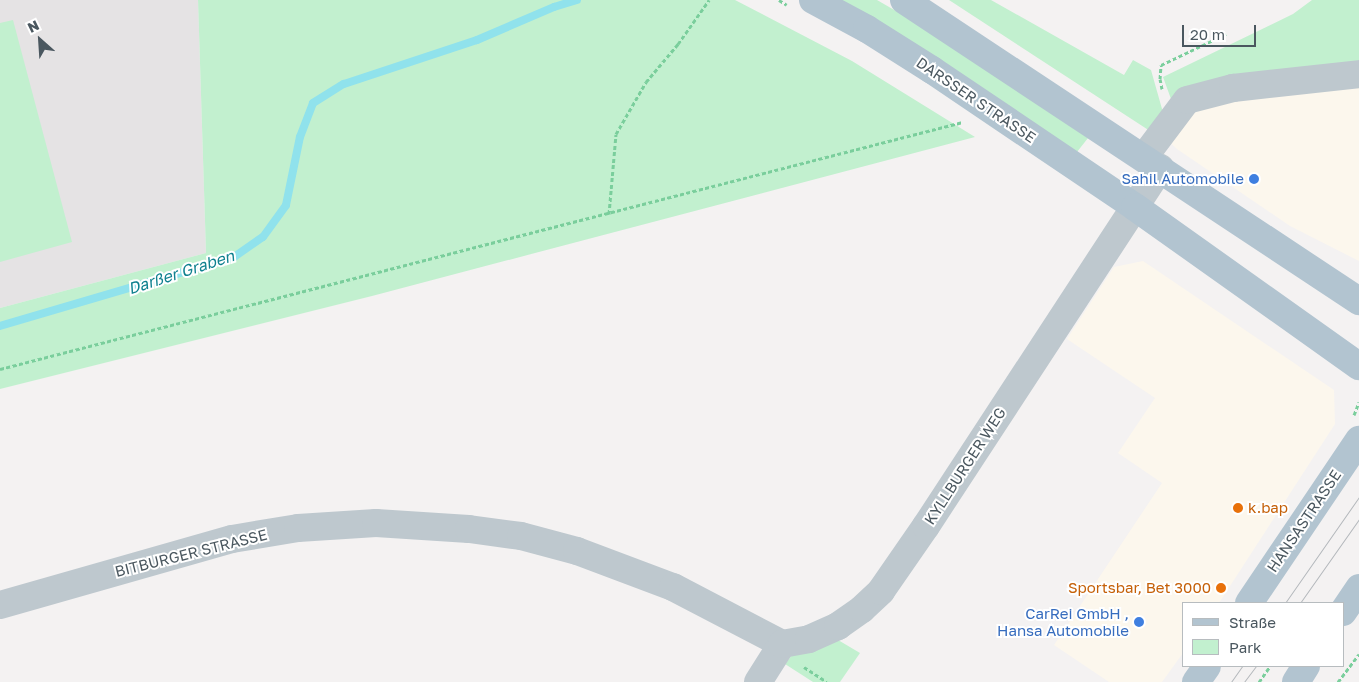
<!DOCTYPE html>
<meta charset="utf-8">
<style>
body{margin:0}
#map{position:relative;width:1359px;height:682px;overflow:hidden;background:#f4f2f2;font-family:"Golos Text",sans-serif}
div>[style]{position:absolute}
.commercial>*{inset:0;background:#fcf7ed}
.education>*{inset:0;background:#e5e3e4}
.green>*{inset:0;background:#c2f0cf}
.stream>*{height:8px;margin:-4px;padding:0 4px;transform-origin:4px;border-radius:4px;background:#90e2ec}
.path>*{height:3px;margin-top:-1.5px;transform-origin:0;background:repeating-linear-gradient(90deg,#7ace9c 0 4px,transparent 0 6.5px)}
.minor>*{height:28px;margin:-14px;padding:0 14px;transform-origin:14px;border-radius:14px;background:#bec8ce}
.major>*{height:28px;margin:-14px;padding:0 14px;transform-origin:14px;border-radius:14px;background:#b2c4d0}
.tram>*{height:1px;margin:-0.5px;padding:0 0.5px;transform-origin:0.5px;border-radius:0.5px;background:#b4b8bc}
.dots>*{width:14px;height:14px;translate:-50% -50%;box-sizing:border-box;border:2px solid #fff;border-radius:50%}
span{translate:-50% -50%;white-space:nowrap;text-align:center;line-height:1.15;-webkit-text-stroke:4px #fff;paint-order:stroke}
.street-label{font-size:15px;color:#4a575f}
.shop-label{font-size:15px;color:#366cbe}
.right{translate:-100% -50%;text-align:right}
.food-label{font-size:15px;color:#c56008}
.left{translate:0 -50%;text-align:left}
.water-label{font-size:16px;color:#0f818f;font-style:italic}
.legend{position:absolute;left:1182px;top:602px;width:162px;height:65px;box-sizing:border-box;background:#fff;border:1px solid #b7bcbf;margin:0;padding:6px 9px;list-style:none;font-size:15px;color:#4a575f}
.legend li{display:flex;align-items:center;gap:10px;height:25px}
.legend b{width:25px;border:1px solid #b7bcbf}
.north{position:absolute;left:15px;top:15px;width:50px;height:50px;-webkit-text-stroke:4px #fff;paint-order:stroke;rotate:334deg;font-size:14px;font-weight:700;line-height:20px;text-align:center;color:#4a575f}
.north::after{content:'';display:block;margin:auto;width:18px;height:22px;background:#4a575f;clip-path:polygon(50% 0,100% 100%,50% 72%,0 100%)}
.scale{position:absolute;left:1182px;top:25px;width:74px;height:22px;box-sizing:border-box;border:2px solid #4a575f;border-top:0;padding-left:6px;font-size:15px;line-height:18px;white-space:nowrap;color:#4a575f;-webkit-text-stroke:4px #fff;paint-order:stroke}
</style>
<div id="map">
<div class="commercial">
<div style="clip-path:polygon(1359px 83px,1359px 261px,1290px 226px,1177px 149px,1165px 138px,1188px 107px)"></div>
<div style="clip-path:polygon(1143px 261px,1334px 390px,1335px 424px,1219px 603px,1183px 603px,1183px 653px,1162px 682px,1109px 682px,1054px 645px,1162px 483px,1118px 453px,1155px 398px,1067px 339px,1114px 267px)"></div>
</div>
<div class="education">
<div style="clip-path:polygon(0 0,198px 0,206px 253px,0 308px)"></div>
</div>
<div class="green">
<div style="clip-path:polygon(198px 0,735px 0,852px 61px,975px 137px,372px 296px,0 389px,0 308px,206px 253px)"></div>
<div style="clip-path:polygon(839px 0,877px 0,915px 22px,1088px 138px,1077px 152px)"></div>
<div style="clip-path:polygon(949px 0,991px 0,1124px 75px,1133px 60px,1151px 70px,1164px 116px,1153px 133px)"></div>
<div style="clip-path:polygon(1312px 0,1359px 0,1359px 65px,1171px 99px,1163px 77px,1293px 14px)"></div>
<div style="clip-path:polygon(13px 20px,72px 242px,0 262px,0 23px)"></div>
<div style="clip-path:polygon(833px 637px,860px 653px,840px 682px,813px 682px,785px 664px,792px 655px)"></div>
</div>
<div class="stream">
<div style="left:0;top:326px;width:244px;rotate:-16.4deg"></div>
<div style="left:234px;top:257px;width:35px;rotate:-35deg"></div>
<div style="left:263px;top:237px;width:39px;rotate:-54deg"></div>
<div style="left:286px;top:205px;width:69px;rotate:-78.4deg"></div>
<div style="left:300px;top:137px;width:36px;rotate:-69deg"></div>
<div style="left:313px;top:103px;width:36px;rotate:-32deg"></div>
<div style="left:344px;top:84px;width:140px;rotate:-18.3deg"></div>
<div style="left:477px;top:40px;width:84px;rotate:-23.2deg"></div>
<div style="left:554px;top:7px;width:24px;rotate:-17deg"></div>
</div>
<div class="path">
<div style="left:779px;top:0;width:9px;rotate:32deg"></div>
<div style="left:1162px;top:89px;width:10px;rotate:-101deg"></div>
<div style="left:1160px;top:79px;width:14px;rotate:-86deg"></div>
<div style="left:1161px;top:65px;width:72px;rotate:-25.5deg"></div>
<div style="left:609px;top:214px;width:80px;rotate:-85deg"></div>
<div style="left:616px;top:134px;width:60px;rotate:-60deg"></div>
<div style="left:646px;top:82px;width:50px;rotate:-49.9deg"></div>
<div style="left:678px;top:44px;width:54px;rotate:-54.8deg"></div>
<div style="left:0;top:369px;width:994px;rotate:-14.39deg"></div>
<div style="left:1354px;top:415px;width:14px;rotate:-69deg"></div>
<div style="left:804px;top:667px;width:27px;rotate:33deg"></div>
<div style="left:1259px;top:682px;width:19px;rotate:-55deg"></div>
<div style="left:1338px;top:682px;width:35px;rotate:-53deg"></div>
</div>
<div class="minor">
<div style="left:1144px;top:157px;width:71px;rotate:-53deg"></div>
<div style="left:1187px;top:100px;width:48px;rotate:-14.6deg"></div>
<div style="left:1233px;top:88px;width:127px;rotate:-6.3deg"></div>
<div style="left:0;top:605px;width:241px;rotate:-15.9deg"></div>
<div style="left:232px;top:539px;width:67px;rotate:-9.5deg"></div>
<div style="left:298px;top:528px;width:78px;rotate:-3.7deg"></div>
<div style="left:376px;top:523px;width:93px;rotate:3.7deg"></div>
<div style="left:469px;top:529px;width:52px;rotate:7.7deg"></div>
<div style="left:521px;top:536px;width:58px;rotate:15deg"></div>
<div style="left:577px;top:551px;width:103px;rotate:20.6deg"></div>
<div style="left:673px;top:587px;width:123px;rotate:27.6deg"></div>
<div style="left:758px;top:682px;width:45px;rotate:-57.7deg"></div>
<div style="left:782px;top:644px;width:27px;rotate:-10deg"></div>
<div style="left:809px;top:639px;width:32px;rotate:-24deg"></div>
<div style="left:838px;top:626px;width:29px;rotate:-35deg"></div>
<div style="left:862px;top:609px;width:26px;rotate:-43deg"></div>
<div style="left:881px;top:591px;width:79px;rotate:-55.3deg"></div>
<div style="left:926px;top:526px;width:428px;rotate:-56.8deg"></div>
</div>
<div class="major">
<div style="left:813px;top:0;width:61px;rotate:28.2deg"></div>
<div style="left:867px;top:29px;width:77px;rotate:32.2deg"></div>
<div style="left:932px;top:70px;width:245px;rotate:34deg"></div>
<div style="left:1135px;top:207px;width:275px;rotate:35.4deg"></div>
<div style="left:904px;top:0;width:546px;rotate:33.49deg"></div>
<div style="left:1249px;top:603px;width:197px;rotate:-56deg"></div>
<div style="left:1343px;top:612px;width:29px;rotate:-56deg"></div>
<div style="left:1196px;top:682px;width:19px;rotate:-55deg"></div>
<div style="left:1296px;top:682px;width:19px;rotate:-58deg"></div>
</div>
<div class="tram">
<div style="left:1285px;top:603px;width:129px;rotate:-55.1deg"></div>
<div style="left:1300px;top:603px;width:103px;rotate:-54.9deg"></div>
<div style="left:1231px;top:682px;width:19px;rotate:-55deg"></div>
<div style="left:1244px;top:682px;width:20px;rotate:-53deg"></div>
</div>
<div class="dots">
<div style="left:1254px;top:179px;background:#3f7fe0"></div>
<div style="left:1238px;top:508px;background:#e8710a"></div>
<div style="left:1221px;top:588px;background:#e8710a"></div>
<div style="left:1139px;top:622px;background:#3f7fe0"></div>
</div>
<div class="street-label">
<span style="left:976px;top:100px;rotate:34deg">DARSSER STRASSE</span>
<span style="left:965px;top:466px;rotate:-57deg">KYLLBURGER WEG</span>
<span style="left:1304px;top:521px;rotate:-56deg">HANSASTRASSE</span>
<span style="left:191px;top:553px;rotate:-14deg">BITBURGER STRASSE</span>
</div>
<div class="shop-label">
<span class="right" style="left:1244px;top:179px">Sahil Automobile</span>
<span class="right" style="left:1129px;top:622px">CarRei GmbH ,<br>Hansa Automobile</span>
</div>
<div class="food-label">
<span class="left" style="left:1248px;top:508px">k.bap</span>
<span class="right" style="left:1211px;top:588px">Sportsbar, Bet 3000</span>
</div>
<div class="water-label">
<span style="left:181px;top:272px;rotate:-18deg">Darßer Graben</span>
</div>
<ul class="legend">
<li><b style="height:6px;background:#b2c4d0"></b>Straße</li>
<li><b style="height:14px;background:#c2f0cf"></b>Park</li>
</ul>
<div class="north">N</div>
<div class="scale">20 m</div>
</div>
